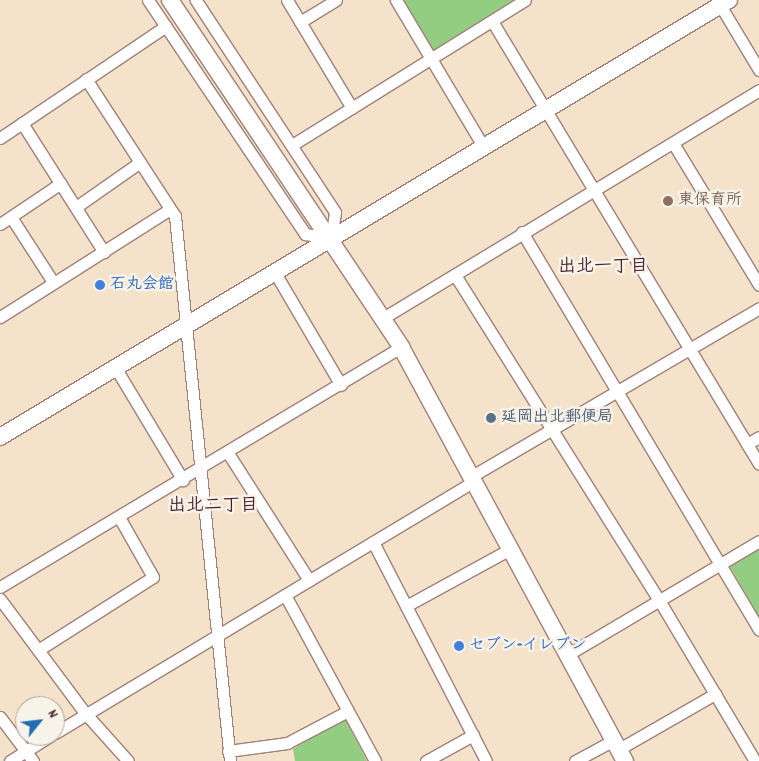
<!DOCTYPE html>
<meta charset="utf-8">
<style>
body{margin:0}
#map{position:relative;width:759px;height:761px;overflow:hidden;background:#f4e3ca;font-family:Dekko,"Klee One",sans-serif}
div>[style]{position:absolute}
.green>*{inset:0;background:#92cd81}
.roads{filter:drop-shadow(1px 0 #9f817a) drop-shadow(-1px 0 #9f817a) drop-shadow(0 1px #9f817a) drop-shadow(0 -1px #9f817a)}
.street>*{height:11px;margin:-5.5px;padding:0 5.5px;transform-origin:5.5px;border-radius:5.5px;background:#fff}
.secondary>*{height:16px;margin:-8px;padding:0 8px;transform-origin:8px;border-radius:8px;background:#fff}
.dots>*{width:14px;height:14px;translate:-50% -50%;box-sizing:border-box;border:2px solid #f7f3e8;border-radius:50%}
span{translate:-50% -50%;white-space:nowrap;text-align:center;line-height:1.15;-webkit-text-stroke:5px #f7f3e8;paint-order:stroke}
.education-label{font-size:16px;color:#785e54;font-weight:700}
.left{translate:0 -50%;text-align:left}
.shop-label{font-size:16px;color:#366cbe;font-weight:700}
.service-label{font-size:16px;color:#4e5e75;font-weight:700}
.neighbourhood-label{font-size:18px;color:#4a1f2b;font-weight:700}
.north{position:absolute;left:15px;top:696px;width:50px;height:50px;box-sizing:border-box;background:#f7f3e8;border:1px solid #b29e9c;border-radius:50%;rotate:61deg;font-size:14px;font-weight:700;line-height:20px;text-align:center;color:#4a1f2b}
.north::after{content:'';display:block;margin:auto;width:18px;height:22px;background:#1f6fb2;clip-path:polygon(50% 0,100% 100%,50% 72%,0 100%)}
</style>
<div id="map">
<div class="green">
<div style="clip-path:polygon(402px 0,514px 0,432px 51px)"></div>
<div style="clip-path:polygon(759px 545px,759px 617px,728px 563px)"></div>
<div style="clip-path:polygon(344px 717px,367px 761px,295px 761px,293px 749px)"></div>
</div>
<div class="roads">
<div class="street">
<div style="left:148px;top:0;width:282px;rotate:56.1deg"></div>
<div style="left:305px;top:234px;width:26px;rotate:9deg"></div>
<div style="left:331px;top:238px;width:26px;rotate:-81deg"></div>
<div style="left:335px;top:212px;width:254px;rotate:-123.3deg"></div>
<div style="left:287px;top:0;width:126px;rotate:59deg"></div>
<div style="left:396px;top:0;width:170px;rotate:59.2deg"></div>
<div style="left:717px;top:0;width:82px;rotate:59deg"></div>
<div style="left:492px;top:21px;width:517px;rotate:58.92deg"></div>
<div style="left:300px;top:22px;width:42px;rotate:-31.4deg"></div>
<div style="left:86px;top:79px;width:163px;rotate:57deg"></div>
<div style="left:175px;top:216px;width:548px;rotate:84.24deg"></div>
<div style="left:22px;top:123px;width:153px;rotate:57.6deg"></div>
<div style="left:0;top:138px;width:200px;rotate:-34deg"></div>
<div style="left:673px;top:143px;width:166px;rotate:58.8deg"></div>
<div style="left:292px;top:145px;width:274px;rotate:-31.9deg"></div>
<div style="left:76px;top:207px;width:78px;rotate:-35.1deg"></div>
<div style="left:11px;top:217px;width:77px;rotate:57.1deg"></div>
<div style="left:0;top:224px;width:73px;rotate:-33.9deg"></div>
<div style="left:522px;top:232px;width:463px;rotate:59.2deg"></div>
<div style="left:274px;top:271px;width:132px;rotate:59.6deg"></div>
<div style="left:455px;top:275px;width:384px;rotate:57.9deg"></div>
<div style="left:659px;top:600px;width:187px;rotate:59.2deg"></div>
<div style="left:0;top:317px;width:201px;rotate:-32.4deg"></div>
<div style="left:383px;top:318px;width:440px;rotate:-31.2deg"></div>
<div style="left:115px;top:367px;width:132px;rotate:59deg"></div>
<div style="left:747px;top:444px;width:14px;rotate:-30deg"></div>
<div style="left:228px;top:453px;width:151px;rotate:57.5deg"></div>
<div style="left:472px;top:476px;width:333px;rotate:-30.3deg"></div>
<div style="left:373px;top:542px;width:246px;rotate:62.7deg"></div>
<div style="left:0;top:587px;width:467px;rotate:-30.9deg"></div>
<div style="left:285px;top:595px;width:189px;rotate:61.5deg"></div>
<div style="left:0;top:599px;width:142px;rotate:53.3deg"></div>
<div style="left:85px;top:713px;width:64px;rotate:48.1deg"></div>
<div style="left:406px;top:606px;width:119px;rotate:-28.7deg"></div>
<div style="left:38px;top:650px;width:136px;rotate:-32.4deg"></div>
<div style="left:153px;top:577px;width:69px;rotate:-119.5deg"></div>
<div style="left:567px;top:655px;width:223px;rotate:-30.7deg"></div>
<div style="left:0;top:717px;width:55px;rotate:53.1deg"></div>
<div style="left:55px;top:733px;width:490px;rotate:-31deg"></div>
<div style="left:619px;top:749px;width:111px;rotate:-29.8deg"></div>
<div style="left:228px;top:751px;width:60px;rotate:-7.7deg"></div>
<div style="left:287px;top:743px;width:69px;rotate:-27.7deg"></div>
<div style="left:10px;top:761px;width:47px;rotate:-32deg"></div>
<div style="left:426px;top:761px;width:54px;rotate:-29deg"></div>
<div style="left:575px;top:761px;width:44px;rotate:-28.3deg"></div>
</div>
<div class="secondary">
<div style="left:170px;top:0;width:417px;rotate:56.3deg"></div>
<div style="left:401px;top:347px;width:471px;rotate:61.6deg"></div>
<div style="left:0;top:437px;width:850px;rotate:-30.94deg"></div>
</div>
</div>
<div class="dots">
<div style="left:668px;top:201px;background:#8d6e63"></div>
<div style="left:100px;top:285px;background:#3f7fe0"></div>
<div style="left:491px;top:418px;background:#5c6f8a"></div>
<div style="left:459px;top:646px;background:#3f7fe0"></div>
</div>
<div class="education-label">
<span class="left" style="left:678px;top:201px">東保育所</span>
</div>
<div class="shop-label">
<span class="left" style="left:110px;top:285px">石丸会館</span>
<span class="left" style="left:469px;top:646px">セブン-イレブン</span>
</div>
<div class="service-label">
<span class="left" style="left:501px;top:418px">延岡出北郵便局</span>
</div>
<div class="neighbourhood-label">
<span style="left:603px;top:268px">出北一丁目</span>
<span style="left:213px;top:507px">出北二丁目</span>
</div>
<div class="north">N</div>
</div>
